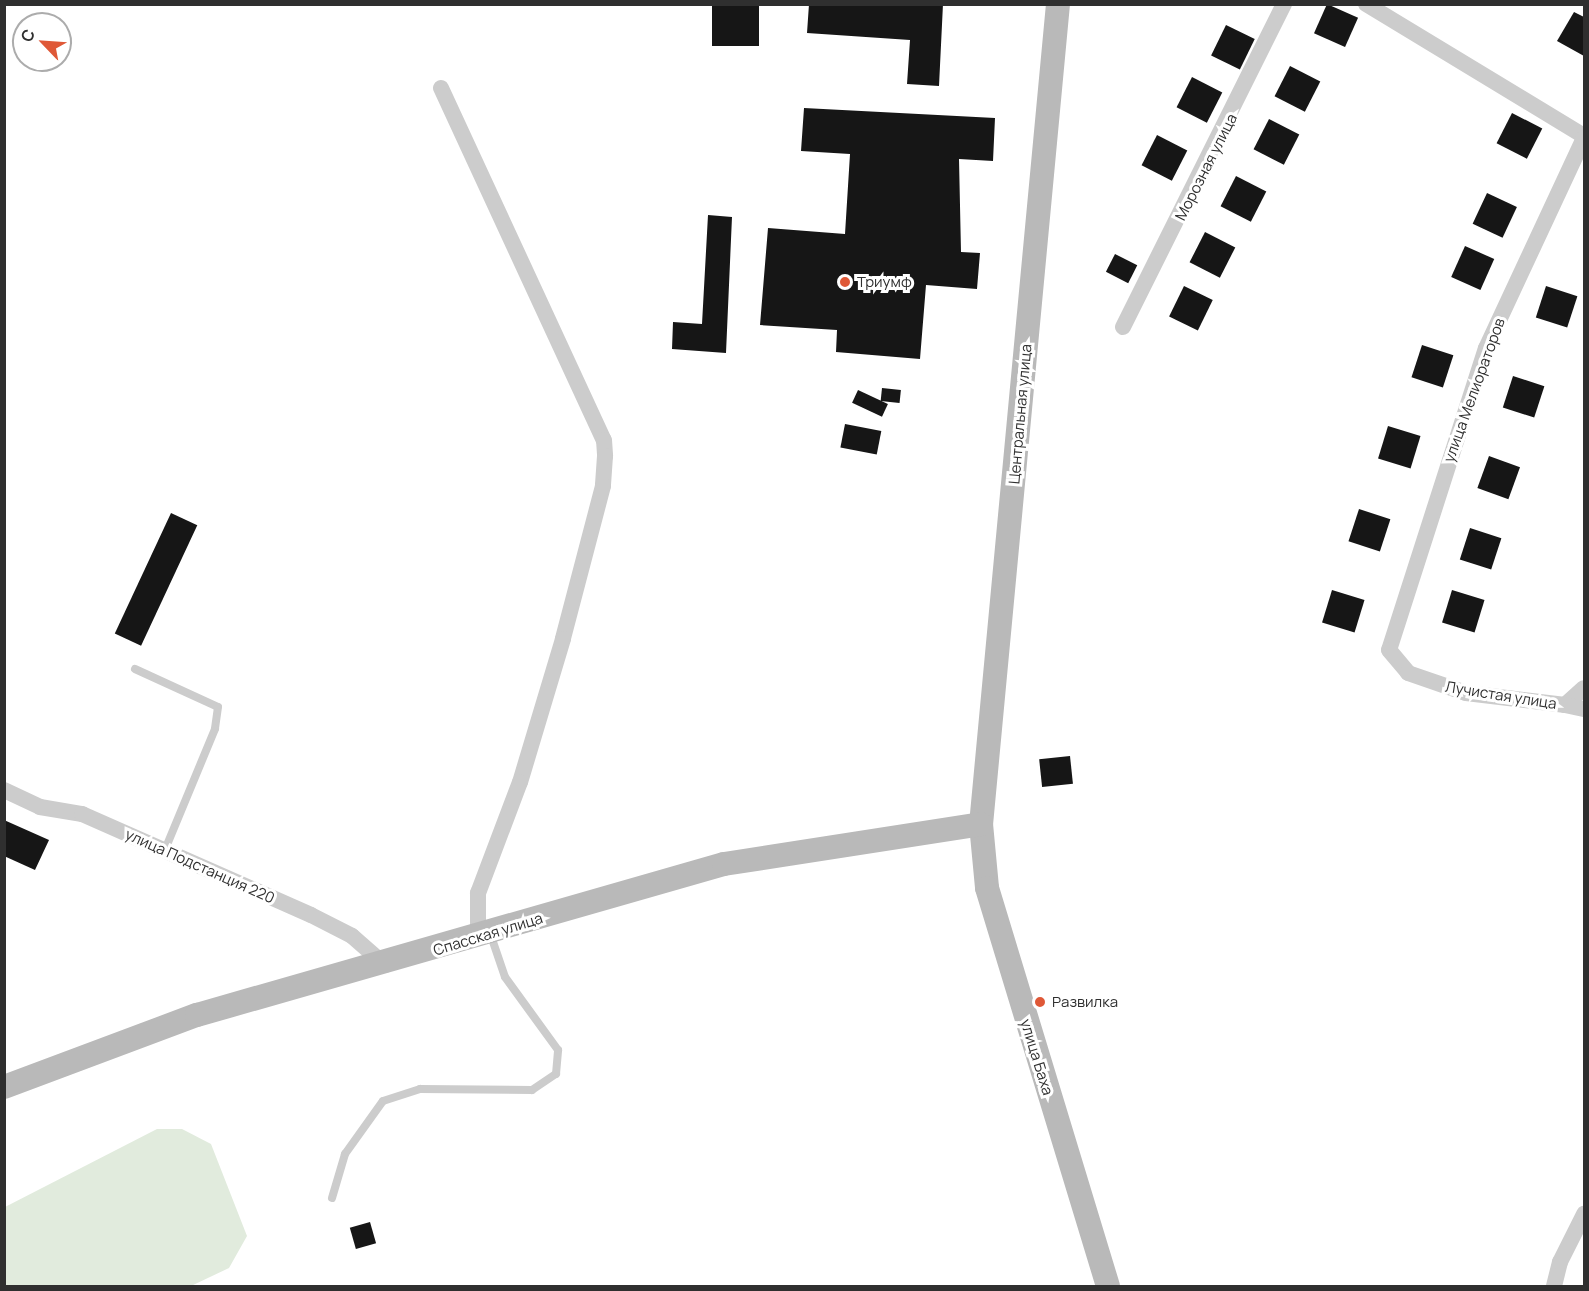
<!DOCTYPE html>
<meta charset="utf-8">
<style>
body{margin:0}
#map{position:relative;width:1589px;height:1291px;overflow:hidden;background:#fff;font-family:Manrope,sans-serif}
div>[style]{position:absolute}
.green>*{inset:0;background:#e1ebdd}
.building>*{inset:0;background:#161616;transform-origin:0 0}
.lane>*{height:8px;margin:-4px;padding:0 4px;transform-origin:4px;border-radius:4px;background:#ccc}
.street>*{height:16px;margin:-8px;padding:0 8px;transform-origin:8px;border-radius:8px;background:#ccc}
.secondary>*{height:24px;margin:-12px;padding:0 12px;transform-origin:12px;border-radius:12px;background:#b9b9b9}
.dots>*{width:16px;height:16px;translate:-50% -50%;box-sizing:border-box;border:3px solid #fff;border-radius:50%}
span{translate:-50% -50%;white-space:nowrap;text-align:center;line-height:1.15;-webkit-text-stroke:6px #fff;paint-order:stroke}
.street-label{font-size:15px;color:#2f2f2f}
.poi-label{font-size:15px;color:#2f2f2f}
.left{translate:0 -50%;text-align:left}
.frame{position:absolute;inset:0;border:6px solid #2f2f2f;pointer-events:none}
.north{position:absolute;left:12px;top:12px;width:60px;height:60px;box-sizing:border-box;background:#fff;border:2px solid #acacac;border-radius:50%;rotate:295deg;font-size:16px;font-weight:700;line-height:24px;text-align:center;color:#2f2f2f}
.north::after{content:'';display:block;margin:auto;width:21px;height:27px;background:#df5837;clip-path:polygon(50% 0,100% 100%,50% 72%,0 100%)}
</style>
<div id="map">
<div class="green">
<div style="clip-path:polygon(157px 1129px,182px 1129px,211px 1144px,247px 1236px,229px 1268px,191px 1286px,5px 1286px,5px 1207px)"></div>
</div>
<div class="building">
<div style="left:712px;top:4px;width:47px;height:42px"></div>
<div style="clip-path:polygon(809px 4px,943px 4px,939px 86px,907px 84px,910px 40px,807px 33px)"></div>
<div style="left:1327px;top:4px;width:34px;height:32px;rotate:24deg"></div>
<div style="clip-path:polygon(1574px 12px,1584px 17px,1584px 56px,1557px 41px)"></div>
<div style="left:1226px;top:25px;width:32px;height:34px;rotate:26deg"></div>
<div style="left:1290px;top:66px;width:34px;height:34px;rotate:27deg"></div>
<div style="left:1192px;top:77px;width:34px;height:34px;rotate:27deg"></div>
<div style="clip-path:polygon(804px 108px,995px 118px,993px 161px,959px 159px,961px 252px,980px 253px,977px 289px,926px 285px,920px 359px,836px 352px,837px 330px,760px 325px,768px 228px,845px 234px,850px 154px,801px 151px)"></div>
<div style="left:1512px;top:113px;width:34px;height:34px;rotate:27deg"></div>
<div style="left:1269px;top:119px;width:34px;height:34px;rotate:27deg"></div>
<div style="left:1157px;top:135px;width:34px;height:34px;rotate:27deg"></div>
<div style="left:1236px;top:176px;width:34px;height:34px;rotate:27deg"></div>
<div style="left:1487px;top:193px;width:33px;height:34px;rotate:25deg"></div>
<div style="clip-path:polygon(708px 215px,732px 217px,726px 353px,672px 349px,673px 322px,702px 324px)"></div>
<div style="left:1205px;top:232px;width:34px;height:34px;rotate:27deg"></div>
<div style="left:1465px;top:246px;width:32px;height:34px;rotate:24deg"></div>
<div style="left:1115px;top:254px;width:25px;height:20px;rotate:27deg"></div>
<div style="left:1184px;top:286px;width:32px;height:34px;rotate:26deg"></div>
<div style="left:1546px;top:286px;width:33px;height:33px;rotate:18deg"></div>
<div style="left:1422px;top:345px;width:33px;height:34px;rotate:18deg"></div>
<div style="left:1513px;top:376px;width:33px;height:33px;rotate:18deg"></div>
<div style="left:882px;top:388px;width:19px;height:13px;rotate:6deg"></div>
<div style="left:858px;top:390px;width:33px;height:14px;rotate:25deg"></div>
<div style="left:845px;top:424px;width:37px;height:24px;rotate:11deg"></div>
<div style="left:1388px;top:426px;width:34px;height:34px;rotate:17deg"></div>
<div style="left:1489px;top:456px;width:33px;height:34px;rotate:20deg"></div>
<div style="left:1359px;top:509px;width:33px;height:34px;rotate:18deg"></div>
<div style="left:171px;top:513px;width:29px;height:133px;rotate:25deg"></div>
<div style="left:1470px;top:528px;width:33px;height:33px;rotate:18deg"></div>
<div style="left:1332px;top:590px;width:34px;height:34px;rotate:17deg"></div>
<div style="left:1452px;top:590px;width:34px;height:34px;rotate:17deg"></div>
<div style="left:1070px;top:756px;width:28px;height:31px;rotate:84deg"></div>
<div style="clip-path:polygon(4px 820px,49px 840px,35px 870px,4px 856px)"></div>
<div style="left:370px;top:1222px;width:22px;height:21px;rotate:74deg"></div>
</div>
<div class="lane">
<div style="left:135px;top:669px;width:91px;rotate:24.6deg"></div>
<div style="left:218px;top:707px;width:22px;rotate:98deg"></div>
<div style="left:215px;top:729px;width:131px;rotate:112.5deg"></div>
<div style="left:332px;top:1198px;width:46px;rotate:-73.5deg"></div>
<div style="left:345px;top:1154px;width:65px;rotate:-54.4deg"></div>
<div style="left:383px;top:1101px;width:39px;rotate:-18deg"></div>
<div style="left:420px;top:1089px;width:112px;rotate:0.5deg"></div>
<div style="left:532px;top:1090px;width:29px;rotate:-34deg"></div>
<div style="left:556px;top:1074px;width:24px;rotate:-85deg"></div>
<div style="left:558px;top:1050px;width:90px;rotate:-126deg"></div>
<div style="left:505px;top:977px;width:46px;rotate:-108.8deg"></div>
</div>
<div class="street">
<div style="left:1366px;top:4px;width:255px;rotate:31.2deg"></div>
<div style="left:441px;top:88px;width:388px;rotate:65.2deg"></div>
<div style="left:604px;top:440px;width:16px;rotate:86deg"></div>
<div style="left:605px;top:456px;width:30px;rotate:94deg"></div>
<div style="left:603px;top:486px;width:158px;rotate:104.7deg"></div>
<div style="left:563px;top:639px;width:149px;rotate:106.7deg"></div>
<div style="left:520px;top:782px;width:119px;rotate:110.7deg"></div>
<div style="left:478px;top:893px;width:44px;rotate:90deg"></div>
<div style="left:1584px;top:138px;width:232px;rotate:115deg"></div>
<div style="left:1486px;top:348px;width:317px;rotate:107.8deg"></div>
<div style="left:1389px;top:650px;width:30px;rotate:50deg"></div>
<div style="left:1408px;top:673px;width:61px;rotate:19deg"></div>
<div style="left:1466px;top:693px;width:100px;rotate:6.9deg"></div>
<div style="left:1565px;top:705px;width:25px;rotate:-42deg"></div>
<div style="left:1123px;top:327px;width:361px;rotate:-63.5deg"></div>
<div style="left:1565px;top:705px;width:19px;rotate:12deg"></div>
<div style="left:4px;top:790px;width:40px;rotate:25deg"></div>
<div style="left:40px;top:807px;width:43px;rotate:9.5deg"></div>
<div style="left:82px;top:814px;width:250px;rotate:23.8deg"></div>
<div style="left:311px;top:915px;width:46px;rotate:27.1deg"></div>
<div style="left:352px;top:936px;width:44px;rotate:41.3deg"></div>
<div style="left:1554px;top:1286px;width:25px;rotate:-76deg"></div>
<div style="left:1560px;top:1262px;width:54px;rotate:-63.4deg"></div>
</div>
<div class="secondary">
<div style="left:1058px;top:4px;width:824px;rotate:95.36deg"></div>
<div style="left:981px;top:824px;width:64px;rotate:84.6deg"></div>
<div style="left:987px;top:888px;width:416px;rotate:73.1deg"></div>
<div style="left:4px;top:1087px;width:206px;rotate:-20.5deg"></div>
<div style="left:197px;top:1015px;width:548px;rotate:-15.99deg"></div>
<div style="left:724px;top:864px;width:260px;rotate:-8.8deg"></div>
</div>
<div class="dots">
<div style="left:845px;top:282px;background:#df5837"></div>
<div style="left:1040px;top:1002px;background:#df5837"></div>
</div>
<div class="street-label">
<span style="left:1206px;top:167px;rotate:-63deg">Морозная улица</span>
<span style="left:1474px;top:390px;rotate:-70deg">улица Мелиораторов</span>
<span style="left:1020px;top:414px;rotate:-85deg">Центральная улица</span>
<span style="left:1501px;top:695px;rotate:9deg">Лучистая улица</span>
<span style="left:200px;top:866px;rotate:24deg">улица Подстанция 220</span>
<span style="left:488px;top:934px;rotate:-17deg">Спасская улица</span>
<span style="left:1037px;top:1057px;rotate:73deg">улица Баха</span>
</div>
<div class="poi-label">
<span class="left" style="left:857px;top:282px">Триумф</span>
<span class="left" style="left:1052px;top:1002px">Развилка</span>
</div>
<div class="frame"></div>
<div class="north">С</div>
</div>
